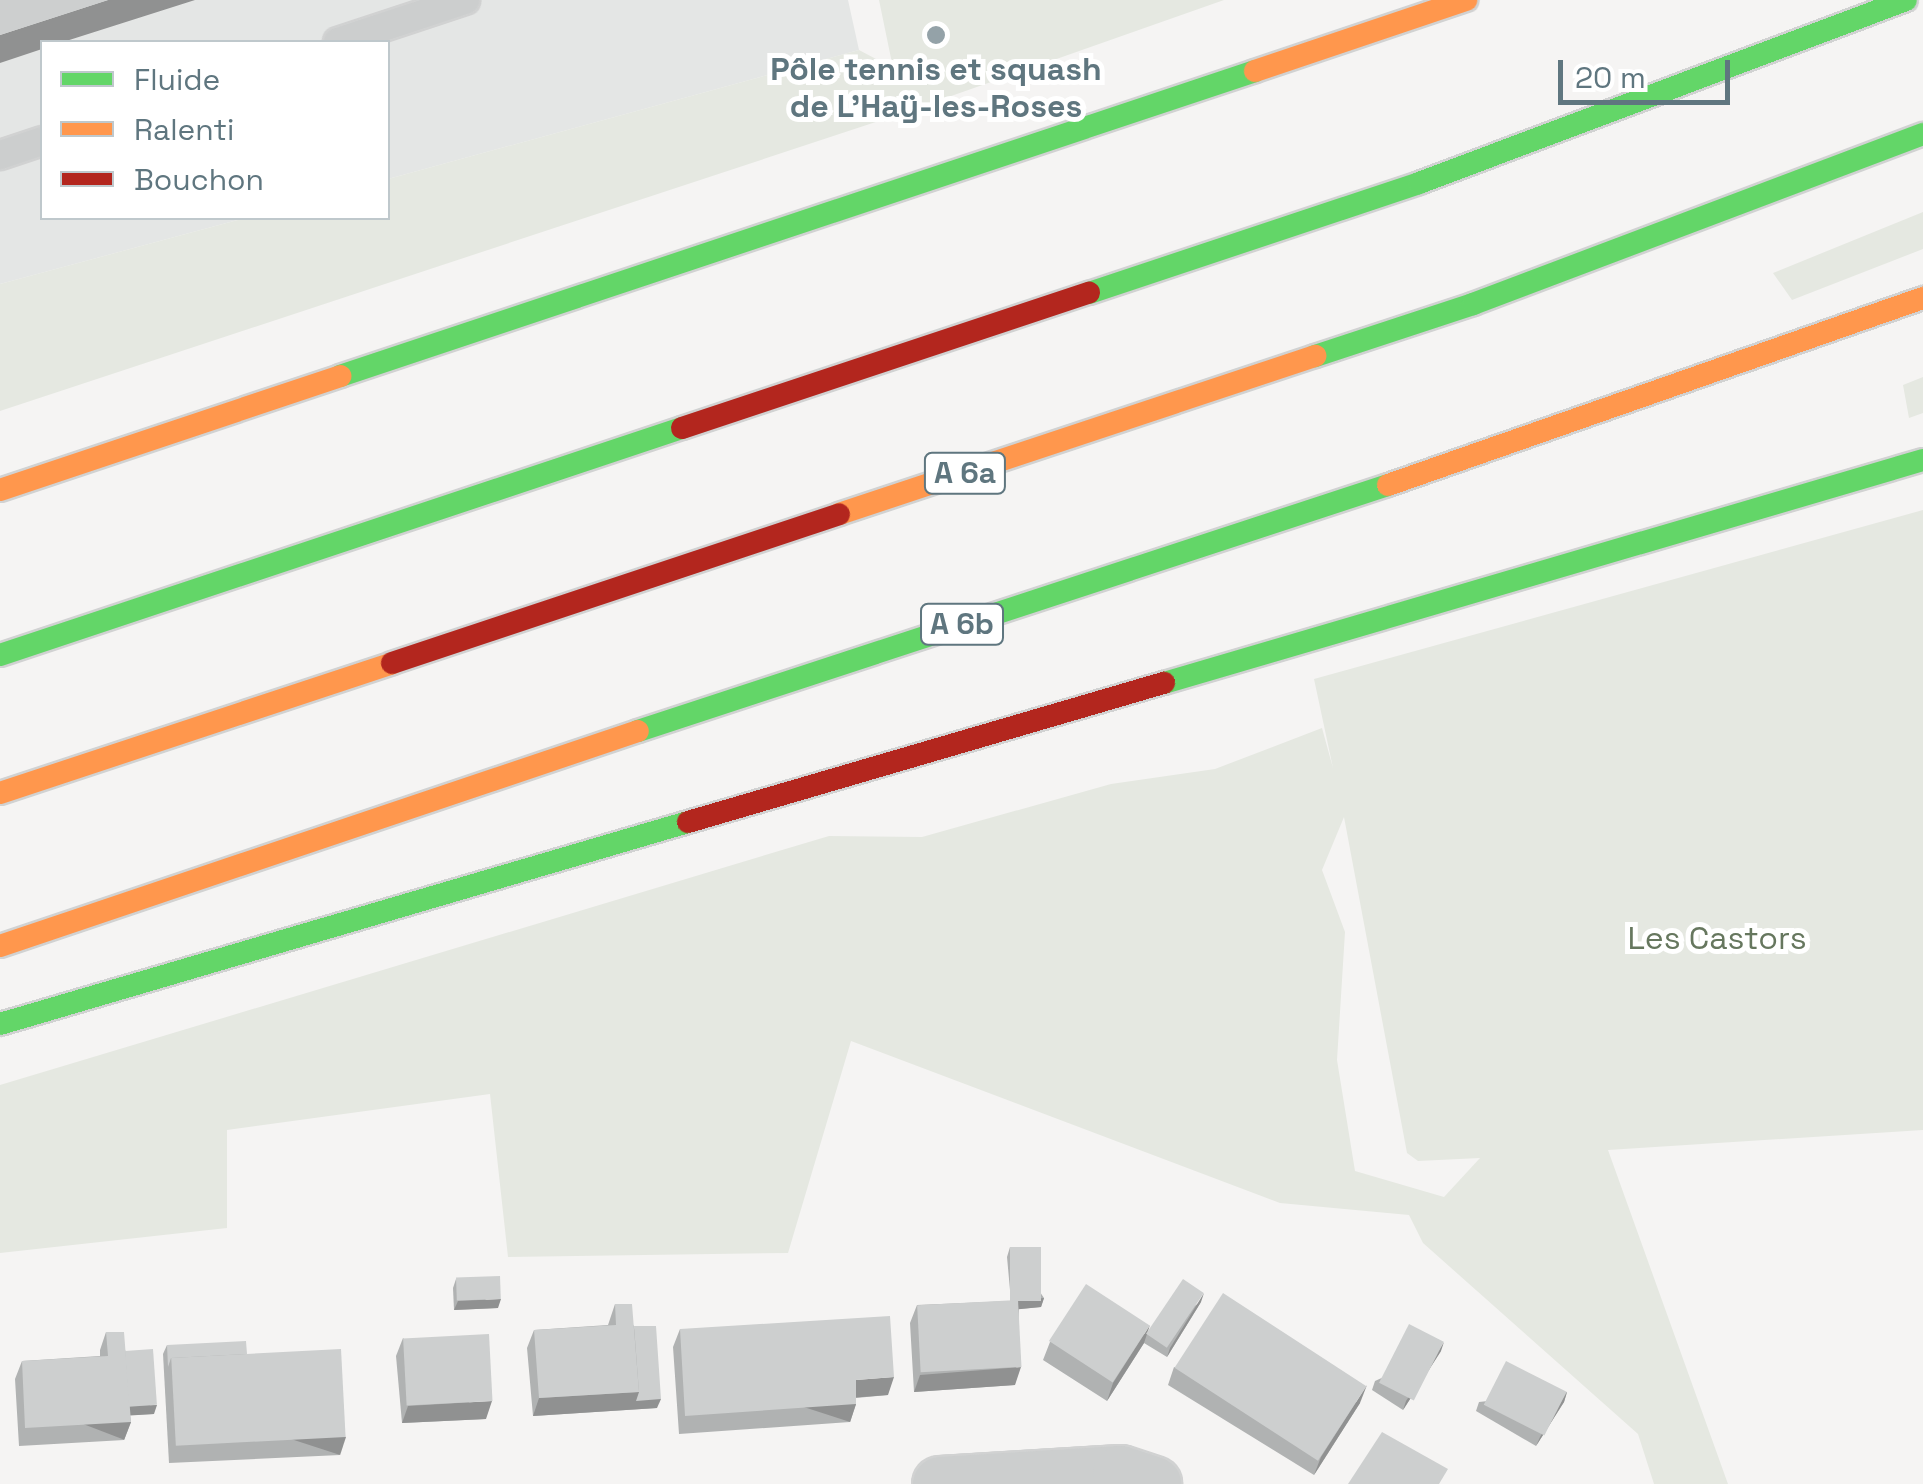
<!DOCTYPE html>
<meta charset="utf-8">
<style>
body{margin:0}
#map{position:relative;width:1923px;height:1484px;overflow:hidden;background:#f5f4f3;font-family:"Space Grotesk",sans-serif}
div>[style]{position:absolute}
.built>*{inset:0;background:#e4e6e5}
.green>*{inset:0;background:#e5e8e1}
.roads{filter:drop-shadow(2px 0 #d1d2d2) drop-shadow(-2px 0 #d1d2d2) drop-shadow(0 2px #d1d2d2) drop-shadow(0 -2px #d1d2d2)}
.lane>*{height:28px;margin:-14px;padding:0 14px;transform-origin:14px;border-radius:14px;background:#cccece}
.street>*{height:55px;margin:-27.5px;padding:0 27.5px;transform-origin:27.5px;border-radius:27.5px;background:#cccece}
.fast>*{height:22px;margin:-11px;padding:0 11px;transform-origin:11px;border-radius:11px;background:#63d668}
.slow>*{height:22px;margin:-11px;padding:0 11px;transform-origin:11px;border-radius:11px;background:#ff974d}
.jam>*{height:22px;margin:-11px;padding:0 11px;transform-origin:11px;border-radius:11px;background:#b3261e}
.wall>*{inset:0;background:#b0b2b2}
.shaded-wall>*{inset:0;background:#909191;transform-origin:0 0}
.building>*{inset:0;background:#cdcfcf;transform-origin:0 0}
.dots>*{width:28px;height:28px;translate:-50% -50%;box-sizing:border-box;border:5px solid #fff;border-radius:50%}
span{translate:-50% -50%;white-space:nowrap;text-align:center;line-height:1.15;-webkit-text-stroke:10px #fff;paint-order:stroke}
.shield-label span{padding:2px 8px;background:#fff;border:2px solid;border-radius:8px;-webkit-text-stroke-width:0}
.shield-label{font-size:30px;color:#5f767f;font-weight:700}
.poi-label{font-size:32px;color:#5f767f;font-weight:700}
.park-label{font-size:32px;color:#66775e}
.legend{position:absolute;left:40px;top:40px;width:350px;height:180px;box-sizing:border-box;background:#fff;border:2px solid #bfc8cc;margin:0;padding:12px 18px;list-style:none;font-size:30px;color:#5f767f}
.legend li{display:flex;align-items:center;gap:20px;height:50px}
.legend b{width:50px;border:2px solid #bfc8cc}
.scale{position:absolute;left:1558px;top:60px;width:172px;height:45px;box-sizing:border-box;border:5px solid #5f767f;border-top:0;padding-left:12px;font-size:30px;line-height:35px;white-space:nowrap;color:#5f767f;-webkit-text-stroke:8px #fff;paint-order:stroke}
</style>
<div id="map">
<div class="built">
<div style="clip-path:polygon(0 0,848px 0,859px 50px,388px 179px,388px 42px,42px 42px,42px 218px,245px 218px,0 284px)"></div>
</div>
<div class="green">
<div style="clip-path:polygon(879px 0,1224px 0,900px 114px,0 411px,0 284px,245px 218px,388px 218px,388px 179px,859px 50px,893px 68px)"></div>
<div style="clip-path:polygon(1923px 212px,1923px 249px,1792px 300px,1773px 273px)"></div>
<div style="clip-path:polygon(1923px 377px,1923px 413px,1909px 418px,1903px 385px)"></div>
<div style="clip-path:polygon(evenodd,1923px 510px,1923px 1130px,1608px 1150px,1728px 1484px,1654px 1484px,1638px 1434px,1423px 1243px,1409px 1215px,1280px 1203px,851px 1041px,788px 1253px,508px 1257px,490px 1094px,227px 1130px,227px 1228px,0 1253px,0 1085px,829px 836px,922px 837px,1111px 784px,1215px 769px,1322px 728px,1333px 768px,1314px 679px,1923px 510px,1344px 817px,1407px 1153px,1418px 1161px,1480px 1158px,1444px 1197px,1355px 1171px,1337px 1060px,1345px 932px,1322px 870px,1344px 817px)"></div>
</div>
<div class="roads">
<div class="lane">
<div style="left:338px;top:42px;width:134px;rotate:-18.3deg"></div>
<div style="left:0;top:155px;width:44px;rotate:-18.4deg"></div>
</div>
<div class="street">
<div style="left:940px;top:1484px;width:180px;rotate:-3.5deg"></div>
<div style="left:1120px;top:1473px;width:35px;rotate:18deg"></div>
</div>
<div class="fast">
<div style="left:1089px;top:293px;width:348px;rotate:-18.4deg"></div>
<div style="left:1419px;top:183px;width:520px;rotate:-20.59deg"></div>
<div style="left:1315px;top:356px;width:166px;rotate:-18.2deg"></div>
<div style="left:1473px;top:304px;width:481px;rotate:-20.7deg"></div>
<div style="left:340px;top:376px;width:964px;rotate:-18.43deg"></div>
<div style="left:0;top:655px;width:719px;rotate:-18.41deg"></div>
<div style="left:1164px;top:683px;width:791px;rotate:-16.37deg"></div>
<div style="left:638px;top:731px;width:789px;rotate:-18.16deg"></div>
<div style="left:0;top:1024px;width:717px;rotate:-16.36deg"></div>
</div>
<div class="slow">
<div style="left:1255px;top:71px;width:223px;rotate:-18.6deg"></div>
<div style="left:1388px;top:485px;width:567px;rotate:-19.27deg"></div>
<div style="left:0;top:490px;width:359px;rotate:-18.5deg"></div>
<div style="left:839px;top:514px;width:502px;rotate:-18.36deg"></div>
<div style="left:0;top:793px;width:413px;rotate:-18.3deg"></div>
<div style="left:0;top:946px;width:673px;rotate:-18.62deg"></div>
</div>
<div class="jam">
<div style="left:682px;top:428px;width:429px;rotate:-18.4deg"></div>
<div style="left:392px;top:663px;width:471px;rotate:-18.4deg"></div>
<div style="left:688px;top:822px;width:496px;rotate:-16.3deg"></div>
</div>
</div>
<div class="wall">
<div style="clip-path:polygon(1010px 1247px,1044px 1298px,1041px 1307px,1019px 1309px,1015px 1385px,914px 1392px,910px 1323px,917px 1305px,1011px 1301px,1007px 1257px)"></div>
<div style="clip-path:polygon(456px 1279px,498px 1308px,454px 1310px,453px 1288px)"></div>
<div style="clip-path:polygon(1201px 1302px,1167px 1357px,1144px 1343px,1107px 1401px,1043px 1360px,1050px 1342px,1147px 1334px)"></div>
<div style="clip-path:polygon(615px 1304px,634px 1326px,657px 1408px,533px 1416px,527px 1348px,534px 1330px,608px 1325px)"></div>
<div style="clip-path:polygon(680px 1329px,888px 1395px,856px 1398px,856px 1404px,850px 1422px,679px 1434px,673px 1347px)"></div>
<div style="clip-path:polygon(106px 1332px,125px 1350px,154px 1414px,130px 1415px,131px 1422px,124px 1440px,19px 1446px,15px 1379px,22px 1361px,100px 1356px,100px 1350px)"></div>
<div style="clip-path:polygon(403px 1338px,486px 1419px,402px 1423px,396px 1356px)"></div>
<div style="clip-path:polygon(167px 1345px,247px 1354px,340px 1455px,169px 1463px,163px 1354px)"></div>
<div style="clip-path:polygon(1441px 1351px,1403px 1410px,1372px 1390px,1375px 1381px)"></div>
<div style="clip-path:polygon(1174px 1367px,1360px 1403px,1314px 1475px,1168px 1385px)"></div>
<div style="clip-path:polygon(1567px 1392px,1564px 1402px,1536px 1446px,1476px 1411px,1479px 1402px)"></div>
</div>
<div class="shaded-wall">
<div style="clip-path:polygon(108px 0,195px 0,63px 42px,42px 42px,42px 49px,0 63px,0 35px)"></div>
<div style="clip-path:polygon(1204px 1293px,1201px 1302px,1167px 1357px,1170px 1348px)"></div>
<div style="clip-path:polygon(1044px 1298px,1041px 1307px,1012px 1310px,1015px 1301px)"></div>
<div style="clip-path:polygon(501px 1299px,498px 1308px,454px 1310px,458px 1301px)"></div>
<div style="clip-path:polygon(1150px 1325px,1144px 1343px,1107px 1401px,1113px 1383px)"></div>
<div style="clip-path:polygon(1444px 1342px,1441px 1351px,1403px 1410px,1406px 1401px)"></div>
<div style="clip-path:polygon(1021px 1367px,1015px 1385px,914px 1392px,920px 1375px)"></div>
<div style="clip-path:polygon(894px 1377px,888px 1395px,849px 1398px,856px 1380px)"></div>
<div style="clip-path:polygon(1367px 1385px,1360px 1403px,1314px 1475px,1321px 1457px)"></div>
<div style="clip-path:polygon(639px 1392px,661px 1399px,657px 1408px,533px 1416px,539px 1398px)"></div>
<div style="clip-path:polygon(1567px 1392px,1564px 1402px,1536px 1446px,1540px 1437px)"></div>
<div style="clip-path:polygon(492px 1401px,486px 1419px,402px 1423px,408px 1406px)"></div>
<div style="left:856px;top:1404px;width:19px;height:171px;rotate:108deg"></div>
<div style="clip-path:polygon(157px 1405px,154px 1414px,122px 1416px,125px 1406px)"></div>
<div style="left:131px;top:1422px;width:19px;height:106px;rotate:111deg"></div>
<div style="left:346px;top:1437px;width:19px;height:170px;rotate:108deg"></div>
</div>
<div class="building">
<div style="clip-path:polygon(0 0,108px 0,0 35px)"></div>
<div style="left:1010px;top:1247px;width:31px;height:54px"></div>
<div style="left:500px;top:1276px;width:23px;height:44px;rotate:88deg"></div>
<div style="left:1183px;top:1279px;width:25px;height:66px;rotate:34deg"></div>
<div style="left:1086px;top:1284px;width:76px;height:68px;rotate:33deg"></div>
<div style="left:1223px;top:1293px;width:171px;height:89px;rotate:33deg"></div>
<div style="left:1018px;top:1300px;width:67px;height:101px;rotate:87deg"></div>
<div style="clip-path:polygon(615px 1304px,632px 1304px,639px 1392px,539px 1398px,534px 1330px,616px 1325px)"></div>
<div style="clip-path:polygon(890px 1316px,894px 1377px,856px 1380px,856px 1404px,685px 1416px,680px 1329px)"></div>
<div style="left:1409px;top:1324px;width:39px;height:66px;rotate:27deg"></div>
<div style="clip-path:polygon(634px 1326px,656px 1326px,661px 1399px,636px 1401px,639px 1392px)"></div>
<div style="clip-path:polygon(106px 1332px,124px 1332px,131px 1422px,25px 1428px,22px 1361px,108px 1356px)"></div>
<div style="left:489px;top:1334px;width:67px;height:86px;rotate:87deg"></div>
<div style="clip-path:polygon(246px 1341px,247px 1354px,171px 1358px,168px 1367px,167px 1345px)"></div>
<div style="left:153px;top:1349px;width:56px;height:28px;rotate:86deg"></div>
<div style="left:341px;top:1349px;width:88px;height:170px;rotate:87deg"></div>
<div style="left:1506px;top:1361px;width:68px;height:49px;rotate:27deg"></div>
<div style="clip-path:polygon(1382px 1432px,1448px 1469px,1439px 1484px,1348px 1484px)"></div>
</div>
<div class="dots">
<div style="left:936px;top:35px;background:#94a2a8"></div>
</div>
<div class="shield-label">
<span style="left:965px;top:473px">A 6a</span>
<span style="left:962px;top:624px">A 6b</span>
</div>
<div class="poi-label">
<span style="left:936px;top:88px">Pôle tennis et squash<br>de L'Haÿ-les-Roses</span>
</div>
<div class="park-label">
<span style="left:1717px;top:938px">Les Castors</span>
</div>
<ul class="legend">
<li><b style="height:12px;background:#63d668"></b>Fluide</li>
<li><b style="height:12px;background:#ff974d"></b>Ralenti</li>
<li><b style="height:12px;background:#b3261e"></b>Bouchon</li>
</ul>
<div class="scale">20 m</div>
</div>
